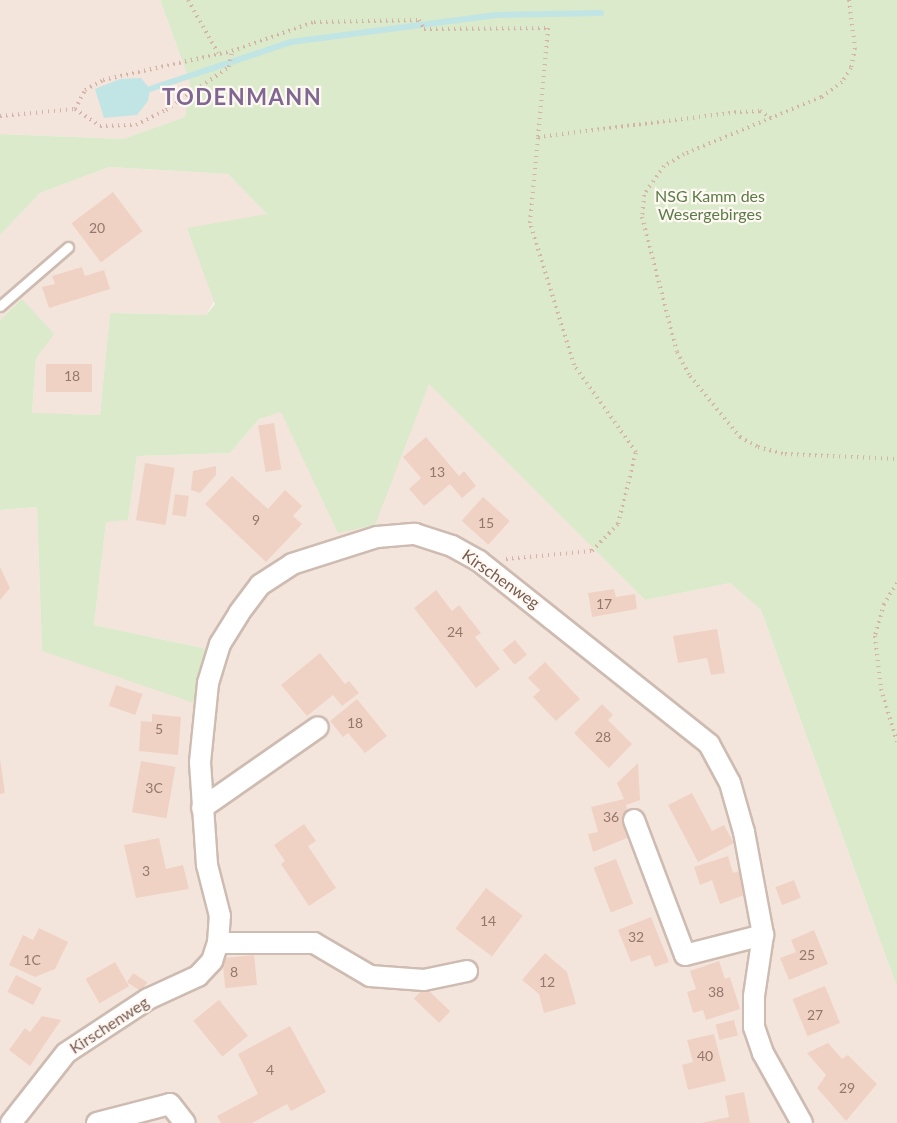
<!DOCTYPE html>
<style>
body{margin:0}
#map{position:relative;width:897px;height:1123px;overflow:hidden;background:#fcf4ec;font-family:Lato,sans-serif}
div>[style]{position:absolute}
.residential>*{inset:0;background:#f3e5db}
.green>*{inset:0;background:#daeaca}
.water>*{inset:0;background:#c1e4e5}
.stream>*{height:6px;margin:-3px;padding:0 3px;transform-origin:3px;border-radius:3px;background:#c1e4e5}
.building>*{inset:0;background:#f0d2c5;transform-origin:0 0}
.path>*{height:4px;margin-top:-2px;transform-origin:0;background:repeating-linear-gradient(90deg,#d5b4a7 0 1.5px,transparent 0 6px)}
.roads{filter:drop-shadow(2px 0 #cebbb1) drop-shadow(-2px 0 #cebbb1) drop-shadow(0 2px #cebbb1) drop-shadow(0 -2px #cebbb1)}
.service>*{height:9px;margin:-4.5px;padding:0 4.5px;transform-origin:4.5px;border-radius:4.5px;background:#fff}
.minor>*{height:20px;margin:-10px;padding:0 10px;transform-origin:10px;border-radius:10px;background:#fff}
span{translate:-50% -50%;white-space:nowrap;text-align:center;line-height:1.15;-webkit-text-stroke:4.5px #fef8f3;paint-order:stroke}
.number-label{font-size:14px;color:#95776c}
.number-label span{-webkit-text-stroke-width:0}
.park-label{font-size:16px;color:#5d7b48}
.street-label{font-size:16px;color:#77594f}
.district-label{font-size:22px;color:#7f6791;font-weight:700;letter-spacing:1.5px}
</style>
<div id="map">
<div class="residential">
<div style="clip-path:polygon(0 0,160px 0,190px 82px,185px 117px,123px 139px,0 134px)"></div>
<div style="clip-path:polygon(109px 167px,228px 174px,267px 214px,206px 315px,110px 313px,100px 415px,32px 414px,36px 358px,22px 299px,0 320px,0 235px,40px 193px)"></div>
<div style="clip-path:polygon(429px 383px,645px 600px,730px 583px,761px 610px,897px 987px,897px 1123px,0 1123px,0 510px,37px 507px,42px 651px,212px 650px,94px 625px,106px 521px,128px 520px,137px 456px,230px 453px,259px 419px,281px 411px,338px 532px,374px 525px)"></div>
</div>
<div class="green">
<div style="clip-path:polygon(160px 0,897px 0,897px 987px,761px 610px,730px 583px,645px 600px,429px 384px,375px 525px,338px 533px,281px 412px,259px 419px,230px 453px,137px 456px,128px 520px,106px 522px,94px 625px,212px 650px,200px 705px,42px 651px,37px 507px,0 510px,0 320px,22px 299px,54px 334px,36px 358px,32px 413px,100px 415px,110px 313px,206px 315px,215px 304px,187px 228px,267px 214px,228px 174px,109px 167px,40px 193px,0 235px,0 134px,123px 139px,185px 117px,190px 82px)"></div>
</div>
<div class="water">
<div style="clip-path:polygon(141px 78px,150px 89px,148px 101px,137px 115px,104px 118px,95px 89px,120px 79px)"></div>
</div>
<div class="stream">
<div style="left:150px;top:89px;width:149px;rotate:-18.4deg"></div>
<div style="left:291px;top:42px;width:207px;rotate:-7.5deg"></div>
<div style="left:496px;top:15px;width:105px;rotate:-1.1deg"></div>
</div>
<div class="building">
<div style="left:113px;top:192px;width:49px;height:52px;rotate:53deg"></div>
<div style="clip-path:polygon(82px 267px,85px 276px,104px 270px,110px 289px,49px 308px,42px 287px,55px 284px,52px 276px)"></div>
<div style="left:46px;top:364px;width:46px;height:28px"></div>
<div style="left:274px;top:423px;width:47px;height:16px;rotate:81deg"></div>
<div style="clip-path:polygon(426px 437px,459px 476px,464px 471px,476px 486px,462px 498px,450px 484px,424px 506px,409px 489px,421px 478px,403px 457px)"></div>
<div style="left:145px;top:463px;width:30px;height:58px;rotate:9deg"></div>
<div style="clip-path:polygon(216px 466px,216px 475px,200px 493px,191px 490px,193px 471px)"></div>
<div style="clip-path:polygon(232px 476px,268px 509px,285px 490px,302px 506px,293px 516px,302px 524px,266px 562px,205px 504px)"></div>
<div style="left:175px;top:494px;width:14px;height:21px;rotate:8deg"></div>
<div style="left:483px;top:497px;width:36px;height:32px;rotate:42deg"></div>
<div style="clip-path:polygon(0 567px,10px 588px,0 600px)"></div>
<div style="clip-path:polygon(614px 589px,616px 597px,635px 594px,637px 609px,592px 617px,588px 593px)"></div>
<div style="clip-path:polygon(436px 590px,452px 611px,459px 605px,481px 633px,475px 637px,500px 669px,476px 688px,414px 608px)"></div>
<div style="clip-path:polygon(717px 629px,725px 673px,711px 675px,707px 658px,678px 663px,673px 636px)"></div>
<div style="left:515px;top:640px;width:19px;height:16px;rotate:51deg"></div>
<div style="clip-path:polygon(320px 653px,345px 684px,349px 681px,359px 693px,342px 706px,333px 695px,307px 716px,281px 685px)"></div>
<div style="clip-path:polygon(545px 662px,580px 699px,556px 721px,533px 697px,540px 690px,528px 678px)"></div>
<div style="left:116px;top:685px;width:28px;height:22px;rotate:19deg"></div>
<div style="clip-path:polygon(357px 699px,387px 736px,365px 753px,348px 733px,343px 737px,330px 721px)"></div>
<div style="clip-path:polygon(602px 704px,613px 715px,608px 720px,632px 744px,609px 768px,574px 733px)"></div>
<div style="clip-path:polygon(152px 714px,181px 717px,178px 755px,139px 751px,141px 721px,152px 722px)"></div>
<div style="clip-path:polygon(0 759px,5px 793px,0 794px)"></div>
<div style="left:141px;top:761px;width:35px;height:52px;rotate:10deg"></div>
<div style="clip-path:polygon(638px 763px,640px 800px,626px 805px,630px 822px,623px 824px,627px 838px,593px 852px,588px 834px,598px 832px,591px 807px,624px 799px,617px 783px)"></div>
<div style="clip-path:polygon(692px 793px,712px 831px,724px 825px,734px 843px,698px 862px,668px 805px)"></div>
<div style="clip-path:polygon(304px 824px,316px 841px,308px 846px,336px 888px,309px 906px,281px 864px,285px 861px,274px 845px)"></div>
<div style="clip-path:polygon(159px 838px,166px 869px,183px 865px,189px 889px,136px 898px,124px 845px)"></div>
<div style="clip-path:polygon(728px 856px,733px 873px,739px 871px,747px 894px,720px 904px,712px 880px,700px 885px,694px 867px)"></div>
<div style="left:616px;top:859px;width:48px;height:24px;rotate:69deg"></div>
<div style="left:794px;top:880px;width:19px;height:20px;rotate:69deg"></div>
<div style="left:486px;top:888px;width:46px;height:51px;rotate:37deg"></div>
<div style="clip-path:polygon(651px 917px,669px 962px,655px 967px,650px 955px,631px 962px,618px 930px)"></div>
<div style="clip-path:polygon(39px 928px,68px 942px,55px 969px,35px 977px,9px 965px,23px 935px,33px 940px)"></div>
<div style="clip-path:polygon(814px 930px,828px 964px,789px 980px,780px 958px,796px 952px,791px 940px)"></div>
<div style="clip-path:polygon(545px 953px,567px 972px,576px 1004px,544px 1013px,539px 994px,522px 980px)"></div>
<div style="left:254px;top:955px;width:30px;height:32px;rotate:84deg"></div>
<div style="clip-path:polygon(719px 961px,725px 979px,730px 977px,740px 1009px,706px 1020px,703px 1010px,693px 1013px,687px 992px,696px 989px,690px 971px)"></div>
<div style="left:115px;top:962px;width:28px;height:34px;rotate:60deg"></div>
<div style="left:133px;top:973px;width:17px;height:11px;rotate:33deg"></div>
<div style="left:16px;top:975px;width:29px;height:19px;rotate:27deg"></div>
<div style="left:825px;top:986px;width:40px;height:35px;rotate:68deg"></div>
<div style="left:425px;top:987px;width:35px;height:16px;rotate:44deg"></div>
<div style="left:219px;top:1000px;width:46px;height:33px;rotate:51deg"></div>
<div style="clip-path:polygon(42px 1016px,61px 1020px,30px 1066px,9px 1050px,25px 1028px,30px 1032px)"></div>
<div style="left:734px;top:1020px;width:16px;height:19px;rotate:76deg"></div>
<div style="clip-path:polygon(290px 1026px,326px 1092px,291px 1111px,287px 1104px,252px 1123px,221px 1123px,217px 1116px,258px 1094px,238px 1054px)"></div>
<div style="clip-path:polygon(714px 1034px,726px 1081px,688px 1090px,682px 1065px,693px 1062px,687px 1040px)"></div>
<div style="clip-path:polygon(828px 1043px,842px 1059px,848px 1055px,877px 1084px,846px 1121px,817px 1088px,826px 1075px,807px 1053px)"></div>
<div style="clip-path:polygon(744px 1092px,750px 1123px,701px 1123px,729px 1117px,725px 1096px)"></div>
</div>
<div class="path">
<div style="left:188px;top:0;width:61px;rotate:60.5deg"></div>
<div style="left:849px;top:0;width:48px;rotate:82.9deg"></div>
<div style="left:855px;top:48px;width:20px;rotate:101deg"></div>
<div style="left:851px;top:68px;width:17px;rotate:123deg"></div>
<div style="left:842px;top:82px;width:26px;rotate:144deg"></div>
<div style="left:821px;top:97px;width:148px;rotate:157.4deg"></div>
<div style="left:684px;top:154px;width:23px;rotate:149deg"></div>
<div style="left:664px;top:166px;width:35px;rotate:125deg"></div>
<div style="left:644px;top:195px;width:22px;rotate:95deg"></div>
<div style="left:642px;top:217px;width:139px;rotate:75.5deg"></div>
<div style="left:677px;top:352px;width:27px;rotate:62deg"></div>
<div style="left:690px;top:376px;width:79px;rotate:50.7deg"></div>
<div style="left:740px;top:437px;width:21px;rotate:29deg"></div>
<div style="left:758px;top:447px;width:28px;rotate:15deg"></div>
<div style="left:785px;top:454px;width:112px;rotate:2.6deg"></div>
<div style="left:75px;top:109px;width:21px;rotate:-62deg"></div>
<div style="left:85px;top:90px;width:21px;rotate:-29deg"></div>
<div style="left:103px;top:80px;width:132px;rotate:-12.7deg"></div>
<div style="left:232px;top:51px;width:87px;rotate:-19.5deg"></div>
<div style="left:314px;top:22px;width:105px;rotate:-1.1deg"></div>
<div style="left:419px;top:20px;width:10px;rotate:61deg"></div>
<div style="left:424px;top:29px;width:124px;rotate:-0.5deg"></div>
<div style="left:548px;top:28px;width:109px;rotate:95.2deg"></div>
<div style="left:0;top:116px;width:75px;rotate:-5.3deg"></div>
<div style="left:75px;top:109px;width:30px;rotate:34deg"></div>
<div style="left:100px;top:126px;width:36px;rotate:-2deg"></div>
<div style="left:136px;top:125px;width:34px;rotate:-27deg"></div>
<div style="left:166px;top:110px;width:76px;rotate:-34.3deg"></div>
<div style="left:229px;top:67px;width:16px;rotate:-79deg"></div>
<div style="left:506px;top:559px;width:86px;rotate:-5.3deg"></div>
<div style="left:592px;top:551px;width:37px;rotate:-46deg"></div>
<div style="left:618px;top:524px;width:74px;rotate:-76deg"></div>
<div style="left:636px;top:452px;width:107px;rotate:-125.5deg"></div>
<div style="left:574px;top:365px;width:149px;rotate:-107.2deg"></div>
<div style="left:530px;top:223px;width:86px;rotate:-84.7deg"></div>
<div style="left:538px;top:137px;width:204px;rotate:-7.1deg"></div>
<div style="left:740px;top:112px;width:20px;rotate:-3deg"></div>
<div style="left:760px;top:111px;width:13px;rotate:32deg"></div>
<div style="left:897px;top:583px;width:25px;rotate:122deg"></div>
<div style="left:884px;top:604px;width:33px;rotate:106deg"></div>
<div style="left:875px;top:636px;width:53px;rotate:83.5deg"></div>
<div style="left:881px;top:689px;width:55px;rotate:73.2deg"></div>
</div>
<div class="roads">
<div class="service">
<div style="left:0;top:306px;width:90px;rotate:-40.9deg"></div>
</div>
<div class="minor">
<div style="left:202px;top:808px;width:141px;rotate:-34.9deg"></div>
<div style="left:634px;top:820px;width:144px;rotate:69.3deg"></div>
<div style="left:685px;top:955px;width:81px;rotate:-14.4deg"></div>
<div style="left:218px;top:943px;width:96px"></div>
<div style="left:314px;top:943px;width:65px;rotate:30.5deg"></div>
<div style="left:370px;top:976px;width:54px;rotate:4.2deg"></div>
<div style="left:424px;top:980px;width:44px;rotate:-11.8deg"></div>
<div style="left:11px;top:1123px;width:89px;rotate:-51.8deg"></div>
<div style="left:66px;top:1053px;width:98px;rotate:-33.4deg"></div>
<div style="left:148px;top:999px;width:55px;rotate:-24.7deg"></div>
<div style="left:198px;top:976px;width:21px;rotate:-47deg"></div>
<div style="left:212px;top:961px;width:19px;rotate:-72deg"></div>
<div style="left:218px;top:943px;width:27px;rotate:-86deg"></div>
<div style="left:220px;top:916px;width:53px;rotate:-104.3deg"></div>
<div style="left:207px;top:865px;width:103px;rotate:-93.9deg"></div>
<div style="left:200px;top:762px;width:79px;rotate:-84.2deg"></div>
<div style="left:208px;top:683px;width:41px;rotate:-72.9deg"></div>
<div style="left:220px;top:644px;width:36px;rotate:-58deg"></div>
<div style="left:239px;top:613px;width:35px;rotate:-53deg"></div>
<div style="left:260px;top:585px;width:38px;rotate:-33deg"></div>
<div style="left:292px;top:564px;width:89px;rotate:-17.6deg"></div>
<div style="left:377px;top:537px;width:38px;rotate:-5deg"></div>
<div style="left:415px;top:534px;width:39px;rotate:18deg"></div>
<div style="left:452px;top:546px;width:31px;rotate:29deg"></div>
<div style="left:479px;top:561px;width:294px;rotate:38.5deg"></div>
<div style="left:709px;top:744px;width:44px;rotate:61.7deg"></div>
<div style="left:730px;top:783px;width:51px;rotate:74.1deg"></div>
<div style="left:744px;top:832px;width:105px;rotate:79.5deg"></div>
<div style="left:763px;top:935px;width:62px;rotate:98.4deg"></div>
<div style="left:754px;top:996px;width:31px;rotate:90deg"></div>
<div style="left:754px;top:1027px;width:28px;rotate:71deg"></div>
<div style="left:763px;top:1053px;width:80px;rotate:60.9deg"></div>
<div style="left:97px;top:1123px;width:75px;rotate:-14.6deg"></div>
<div style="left:170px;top:1104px;width:24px;rotate:52deg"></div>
</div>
</div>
<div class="number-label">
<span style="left:97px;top:228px">20</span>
<span style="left:72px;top:376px">18</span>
<span style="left:437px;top:472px">13</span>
<span style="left:256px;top:520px">9</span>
<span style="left:486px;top:523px">15</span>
<span style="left:604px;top:604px">17</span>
<span style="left:455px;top:632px">24</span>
<span style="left:355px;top:723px">18</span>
<span style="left:159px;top:729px">5</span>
<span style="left:603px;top:737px">28</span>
<span style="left:154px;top:788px">3C</span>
<span style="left:611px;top:817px">36</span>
<span style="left:146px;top:871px">3</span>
<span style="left:488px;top:921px">14</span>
<span style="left:636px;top:937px">32</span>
<span style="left:807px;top:955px">25</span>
<span style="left:32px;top:960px">1C</span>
<span style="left:234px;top:972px">8</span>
<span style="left:547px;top:982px">12</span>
<span style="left:716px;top:992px">38</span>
<span style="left:815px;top:1015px">27</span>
<span style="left:705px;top:1056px">40</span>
<span style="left:270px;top:1070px">4</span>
<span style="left:847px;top:1088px">29</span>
</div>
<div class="park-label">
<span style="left:710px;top:205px">NSG Kamm des<br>Wesergebirges</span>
</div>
<div class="street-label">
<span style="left:501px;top:579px;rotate:35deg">Kirschenweg</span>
<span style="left:109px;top:1025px;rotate:-33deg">Kirschenweg</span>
</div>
<div class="district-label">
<span style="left:242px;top:97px">TODENMANN</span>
</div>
</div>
